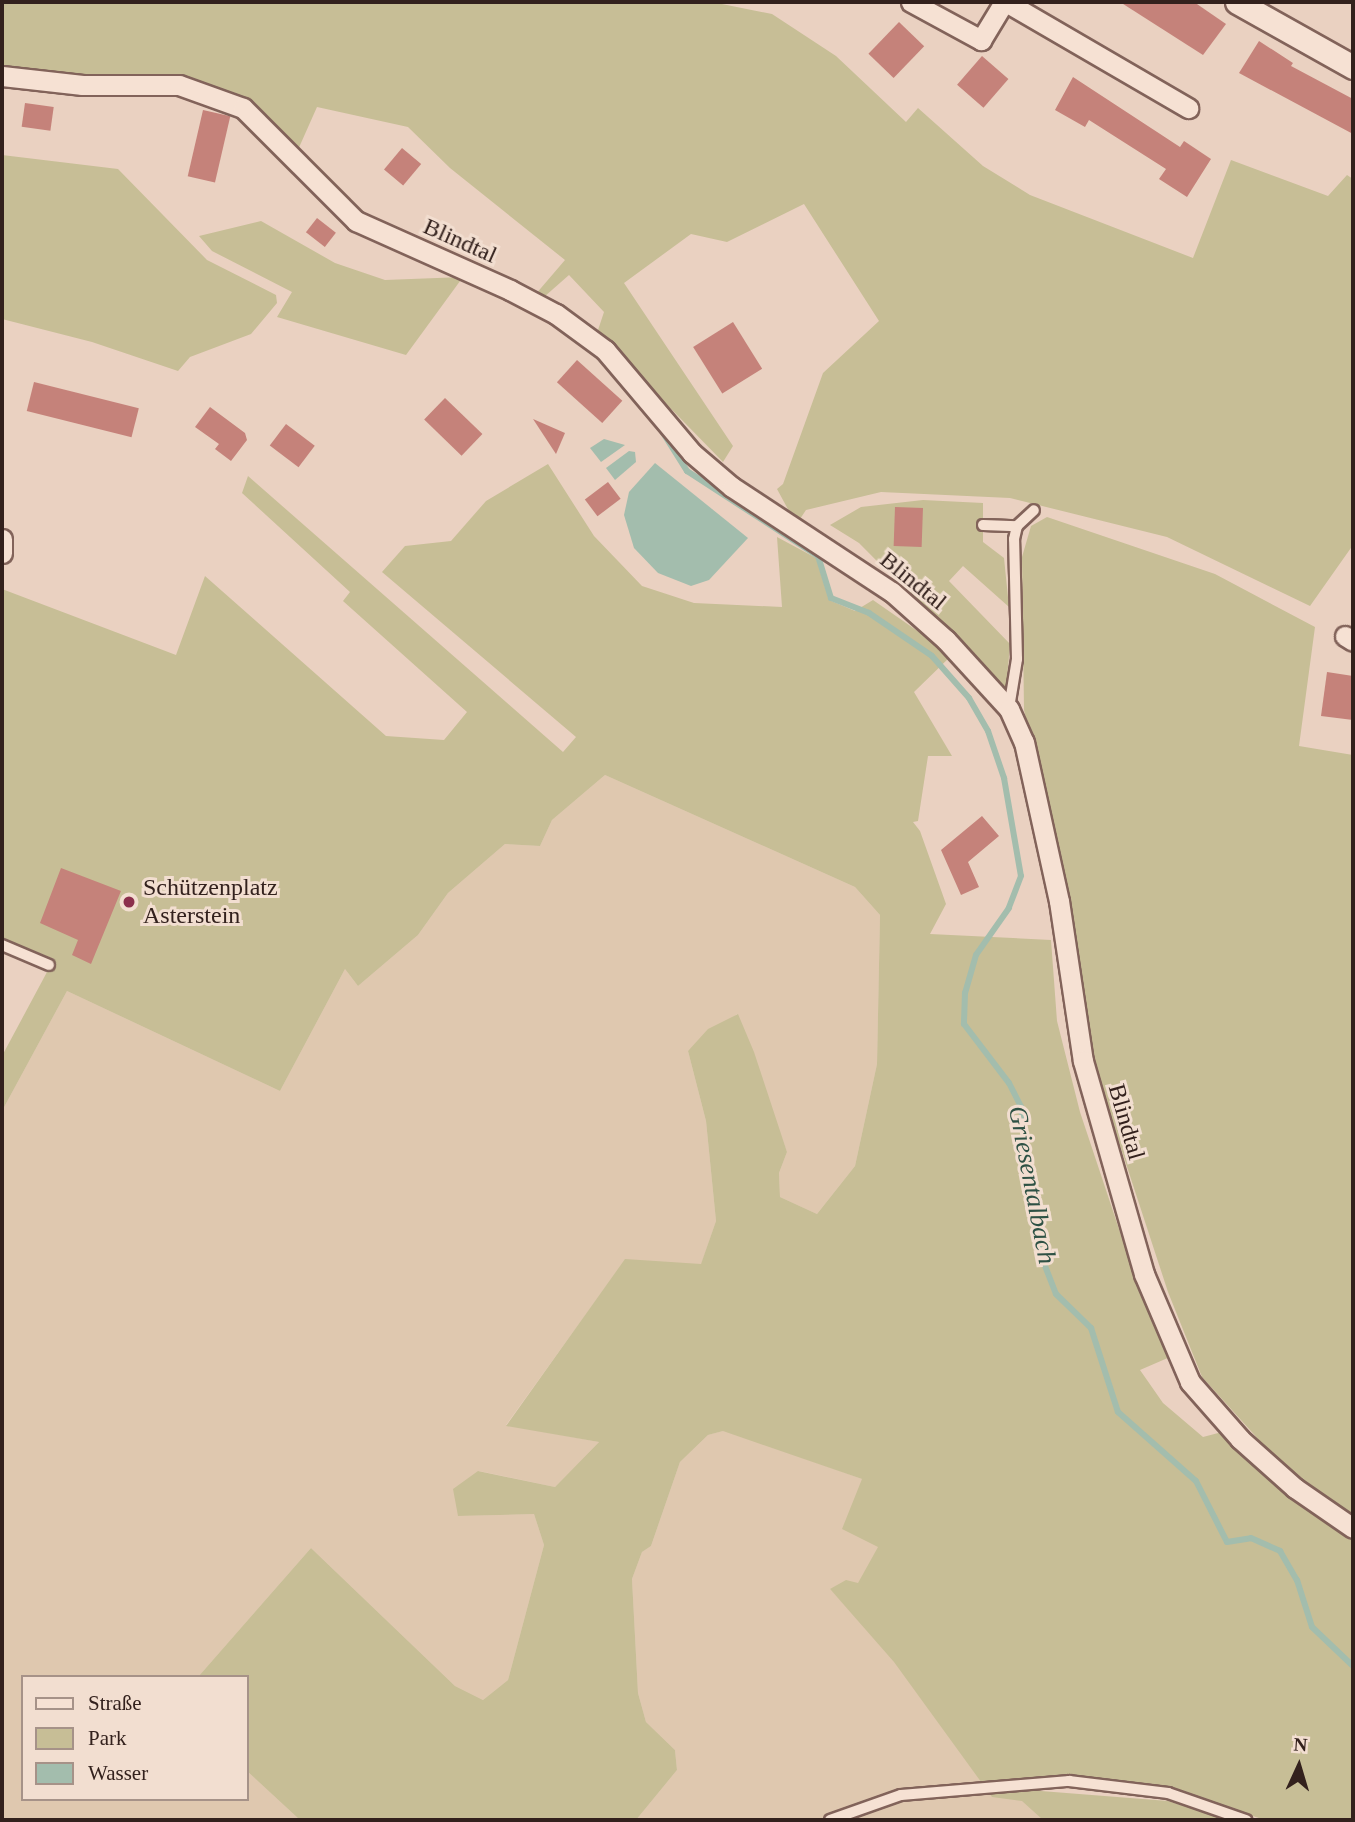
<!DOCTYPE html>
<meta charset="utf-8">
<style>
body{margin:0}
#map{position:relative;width:1355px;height:1822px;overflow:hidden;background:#ead1c1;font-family:"Times New Roman",serif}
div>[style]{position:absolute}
.farmland>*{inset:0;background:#dfc8af}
.green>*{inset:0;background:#c7be96}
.water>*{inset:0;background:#a3bdad}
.stream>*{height:6px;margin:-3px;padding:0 3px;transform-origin:3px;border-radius:3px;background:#a3bdad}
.building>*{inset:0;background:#c5827a;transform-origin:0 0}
.roads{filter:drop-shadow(2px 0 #82635a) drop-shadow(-2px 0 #82635a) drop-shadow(0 2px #82635a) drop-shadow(0 -2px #82635a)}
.service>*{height:10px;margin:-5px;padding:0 5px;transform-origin:5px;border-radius:5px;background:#f6e1d3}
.minor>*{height:19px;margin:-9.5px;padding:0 9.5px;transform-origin:9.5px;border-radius:9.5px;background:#f6e1d3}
.tertiary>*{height:23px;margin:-11.5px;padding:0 11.5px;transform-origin:11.5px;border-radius:11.5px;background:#f6e1d3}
.dots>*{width:19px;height:19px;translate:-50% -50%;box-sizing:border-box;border:4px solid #f2ded0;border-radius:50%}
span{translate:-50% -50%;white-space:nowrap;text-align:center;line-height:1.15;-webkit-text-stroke:6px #f2ded0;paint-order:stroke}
.street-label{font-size:24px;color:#33211d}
.poi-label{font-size:24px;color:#33211d}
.left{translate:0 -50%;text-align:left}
.water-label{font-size:26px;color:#2e5144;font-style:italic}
.frame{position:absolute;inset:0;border:4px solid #33211d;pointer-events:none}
.legend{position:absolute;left:21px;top:1675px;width:228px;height:126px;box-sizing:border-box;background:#f2ded0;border:2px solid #a69288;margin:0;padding:9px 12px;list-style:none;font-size:21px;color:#33211d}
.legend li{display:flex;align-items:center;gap:14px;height:35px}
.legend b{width:35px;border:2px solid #a69288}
.north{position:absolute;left:1264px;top:1731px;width:70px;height:70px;-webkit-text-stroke:5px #f2ded0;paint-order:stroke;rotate:4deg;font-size:19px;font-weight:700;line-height:28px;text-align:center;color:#33211d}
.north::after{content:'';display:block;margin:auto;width:24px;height:32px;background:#33211d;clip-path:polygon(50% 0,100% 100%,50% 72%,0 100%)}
</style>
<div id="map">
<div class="farmland">
<div style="clip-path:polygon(605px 775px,855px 887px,880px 915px,877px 1064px,855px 1166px,817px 1214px,780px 1197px,779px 1173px,787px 1152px,737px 1014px,688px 1051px,706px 1121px,716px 1221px,701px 1265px,625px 1260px,506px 1425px,599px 1442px,555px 1487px,479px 1471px,459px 1516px,534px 1514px,544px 1545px,508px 1680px,483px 1700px,455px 1686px,311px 1548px,198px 1677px,23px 1677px,23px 1799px,247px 1799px,247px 1771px,300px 1820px,2px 1820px,2px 1111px,67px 991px,280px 1091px,345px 969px,358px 986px,418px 935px,448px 893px,505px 844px,540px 846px,552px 820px)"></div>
<div style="clip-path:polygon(726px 1430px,862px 1479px,879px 1547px,858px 1584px,830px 1589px,1043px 1820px,636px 1820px,677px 1770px,675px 1750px,646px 1722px,638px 1693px,632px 1579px,642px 1552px,651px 1546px,680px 1462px,708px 1435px)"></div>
</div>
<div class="green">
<div style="clip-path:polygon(2px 2px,712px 2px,772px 14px,836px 56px,906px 122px,918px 108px,983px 166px,1030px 195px,1193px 258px,1231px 160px,1328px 196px,1347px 175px,1353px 179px,1353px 545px,1310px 606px,1167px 537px,1010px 498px,881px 492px,806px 510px,800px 519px,790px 513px,777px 489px,783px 484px,823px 373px,879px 321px,804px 204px,727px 242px,691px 234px,624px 283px,733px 446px,723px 462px,597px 333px,604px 312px,569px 275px,544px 297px,535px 295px,565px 260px,450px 168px,408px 127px,317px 107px,297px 152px,270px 126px,171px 76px,54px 78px,2px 66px)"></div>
<div style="clip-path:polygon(2px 155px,118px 169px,207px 260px,276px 295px,277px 303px,251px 334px,190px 357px,178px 371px,92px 342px,2px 319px)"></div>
<div style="clip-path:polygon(261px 221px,335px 263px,385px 280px,463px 277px,406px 355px,277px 317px,292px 292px,212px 251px,199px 236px)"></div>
<div style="clip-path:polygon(548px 464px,594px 536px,642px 586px,694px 603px,782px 607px,777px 537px,816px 558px,829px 600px,855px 611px,873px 600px,952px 655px,914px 692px,952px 756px,928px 756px,918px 821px,913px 822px,920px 831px,946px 904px,930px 934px,1051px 940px,1057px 1021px,1080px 1112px,1128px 1256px,1170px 1357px,1140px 1370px,1163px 1403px,1203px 1437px,1222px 1432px,1353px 1535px,1353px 1820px,1265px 1820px,1154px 1784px,1069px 1776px,1025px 1779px,1041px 1791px,1168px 1801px,1228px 1820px,1043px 1820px,1022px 1801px,992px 1797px,894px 1662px,830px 1589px,846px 1580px,858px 1583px,878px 1547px,842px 1529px,862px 1479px,723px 1431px,708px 1435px,680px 1462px,651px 1546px,642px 1552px,632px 1579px,638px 1693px,646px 1722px,675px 1750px,677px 1770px,636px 1820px,300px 1820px,247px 1771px,247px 1677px,198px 1677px,311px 1548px,455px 1686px,483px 1700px,508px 1680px,544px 1545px,534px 1514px,458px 1516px,453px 1489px,478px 1471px,555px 1487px,599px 1442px,506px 1426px,625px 1259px,701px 1264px,716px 1221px,706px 1121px,688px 1051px,708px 1029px,738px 1014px,754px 1052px,787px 1152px,779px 1173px,780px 1197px,817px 1214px,855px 1166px,877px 1064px,880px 915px,855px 887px,605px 775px,552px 820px,540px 846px,505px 844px,448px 893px,418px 935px,358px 986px,345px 969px,280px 1091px,67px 991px,2px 1111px,2px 1056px,54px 959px,2px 938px,2px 589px,176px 655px,205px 576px,386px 736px,444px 740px,467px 712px,343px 601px,350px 592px,242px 493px,248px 476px,563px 752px,576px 737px,382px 572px,405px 546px,451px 541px,486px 501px)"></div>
<div style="clip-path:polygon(923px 500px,983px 503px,983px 542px,1004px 558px,1009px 607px,963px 566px,949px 581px,1010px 644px,1006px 691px,859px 543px,830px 525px,861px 507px)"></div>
<div style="clip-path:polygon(1047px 517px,1215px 574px,1315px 627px,1299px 746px,1353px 755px,1353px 1521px,1278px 1461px,1202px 1377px,1168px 1292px,1094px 1066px,1069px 901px,1024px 710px,1022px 557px,1031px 526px)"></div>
</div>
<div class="water">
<div style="clip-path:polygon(604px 439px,625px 445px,601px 462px,590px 448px)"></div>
<div style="clip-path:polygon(629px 451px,635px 452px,636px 462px,615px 480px,606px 468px)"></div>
<div style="clip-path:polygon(655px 463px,748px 538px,709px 580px,691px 586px,658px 573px,634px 548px,624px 515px,629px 492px)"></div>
</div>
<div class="stream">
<div style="left:660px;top:428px;width:51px;rotate:57.9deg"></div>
<div style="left:687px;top:471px;width:156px;rotate:33deg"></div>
<div style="left:818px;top:556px;width:44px;rotate:72.8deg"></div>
<div style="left:831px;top:598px;width:41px;rotate:21.5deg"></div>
<div style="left:869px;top:613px;width:76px;rotate:34.3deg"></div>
<div style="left:932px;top:656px;width:56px;rotate:48.6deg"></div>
<div style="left:969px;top:698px;width:38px;rotate:60deg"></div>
<div style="left:988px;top:731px;width:50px;rotate:71.2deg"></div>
<div style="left:1004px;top:778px;width:99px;rotate:80.2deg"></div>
<div style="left:1021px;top:876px;width:34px;rotate:111deg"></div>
<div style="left:1009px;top:908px;width:57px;rotate:125.1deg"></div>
<div style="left:976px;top:955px;width:40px;rotate:106deg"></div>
<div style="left:965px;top:993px;width:31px;rotate:92deg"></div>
<div style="left:964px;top:1024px;width:74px;rotate:52.7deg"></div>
<div style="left:1009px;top:1083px;width:27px;rotate:63deg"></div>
<div style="left:1021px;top:1107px;width:147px;rotate:82.6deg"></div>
<div style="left:1040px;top:1253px;width:44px;rotate:68.7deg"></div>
<div style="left:1056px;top:1294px;width:49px;rotate:44.2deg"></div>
<div style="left:1091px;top:1328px;width:88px;rotate:72.2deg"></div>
<div style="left:1118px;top:1412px;width:104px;rotate:41.5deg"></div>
<div style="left:1196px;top:1481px;width:68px;rotate:63.1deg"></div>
<div style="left:1227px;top:1542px;width:24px;rotate:-9deg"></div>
<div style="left:1251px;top:1538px;width:32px;rotate:24deg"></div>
<div style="left:1280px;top:1551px;width:34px;rotate:60deg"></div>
<div style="left:1297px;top:1580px;width:49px;rotate:72.3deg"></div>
<div style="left:1312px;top:1627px;width:57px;rotate:43.6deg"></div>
</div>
<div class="building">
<div style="clip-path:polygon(1120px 2px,1194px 2px,1226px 24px,1203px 55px)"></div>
<div style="left:899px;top:22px;width:35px;height:44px;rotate:44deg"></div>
<div style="clip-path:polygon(1259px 41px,1293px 63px,1291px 66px,1353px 99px,1353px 134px,1239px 73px)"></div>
<div style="left:982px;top:56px;width:35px;height:38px;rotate:41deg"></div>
<div style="clip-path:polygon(1073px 77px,1180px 147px,1184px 141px,1211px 159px,1187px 197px,1159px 179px,1166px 169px,1089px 120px,1085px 127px,1055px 110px)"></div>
<div style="left:25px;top:103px;width:29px;height:24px;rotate:8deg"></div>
<div style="left:203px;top:110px;width:28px;height:68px;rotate:13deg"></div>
<div style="left:402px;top:148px;width:25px;height:28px;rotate:40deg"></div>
<div style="left:317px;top:218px;width:24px;height:18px;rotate:38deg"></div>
<div style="left:733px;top:322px;width:55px;height:47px;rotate:58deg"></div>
<div style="left:577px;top:360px;width:61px;height:30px;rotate:42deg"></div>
<div style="left:34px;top:382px;width:108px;height:30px;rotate:14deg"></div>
<div style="left:445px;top:398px;width:52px;height:30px;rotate:44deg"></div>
<div style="clip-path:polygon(210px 407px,245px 433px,247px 440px,231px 461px,215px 449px,219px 444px,195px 427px)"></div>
<div style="clip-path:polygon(533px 419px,565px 433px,556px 454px)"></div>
<div style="left:286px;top:424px;width:36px;height:27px;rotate:37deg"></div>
<div style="left:608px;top:482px;width:21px;height:29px;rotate:53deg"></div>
<div style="left:895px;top:507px;width:28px;height:39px;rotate:2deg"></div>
<div style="clip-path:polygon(1327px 672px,1353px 676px,1353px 720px,1321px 716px)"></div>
<div style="clip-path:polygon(982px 816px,999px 836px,968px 862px,979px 887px,961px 895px,941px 850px)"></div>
<div style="clip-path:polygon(61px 868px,121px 891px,91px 964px,72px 955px,78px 940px,40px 923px)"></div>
</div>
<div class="roads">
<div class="service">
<div style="left:983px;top:525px;width:34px;rotate:2deg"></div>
<div style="left:1009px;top:708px;width:50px;rotate:-80.7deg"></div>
<div style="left:1017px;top:659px;width:120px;rotate:-91.4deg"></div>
<div style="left:1014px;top:539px;width:13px;rotate:-77deg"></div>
<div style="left:1017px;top:526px;width:23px;rotate:-43deg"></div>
<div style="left:2px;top:945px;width:51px;rotate:23.1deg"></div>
<div style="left:830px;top:1820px;width:75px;rotate:-19.4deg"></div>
<div style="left:901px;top:1795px;width:169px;rotate:-4.8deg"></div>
<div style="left:1069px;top:1781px;width:100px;rotate:6.9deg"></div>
<div style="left:1168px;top:1793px;width:83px;rotate:19.1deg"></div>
</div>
<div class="minor">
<div style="left:911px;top:2px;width:80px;rotate:28.5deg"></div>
<div style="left:981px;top:40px;width:44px;rotate:-58.8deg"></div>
<div style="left:1006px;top:2px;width:211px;rotate:30.2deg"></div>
<div style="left:2px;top:76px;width:81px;rotate:6.4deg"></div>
<div style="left:82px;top:85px;width:97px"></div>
<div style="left:179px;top:85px;width:68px;rotate:19.8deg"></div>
<div style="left:243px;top:108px;width:160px;rotate:45deg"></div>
<div style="left:356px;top:221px;width:169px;rotate:24.1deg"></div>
<div style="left:510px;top:290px;width:52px;rotate:27.6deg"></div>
<div style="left:556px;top:314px;width:61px;rotate:36.3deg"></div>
<div style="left:605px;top:350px;width:135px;rotate:49.8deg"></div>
<div style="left:692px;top:453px;width:52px;rotate:40.4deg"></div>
<div style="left:732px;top:487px;width:191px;rotate:33.3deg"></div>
<div style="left:892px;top:592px;width:72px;rotate:41.6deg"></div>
<div style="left:946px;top:640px;width:93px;rotate:47.6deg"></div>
<div style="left:1009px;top:709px;width:36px;rotate:66deg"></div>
<div style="left:1024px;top:742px;width:163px;rotate:77.6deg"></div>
<div style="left:1059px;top:901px;width:162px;rotate:81.5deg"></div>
<div style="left:1083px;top:1061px;width:222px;rotate:74deg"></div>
<div style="left:1144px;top:1274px;width:117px;rotate:66.9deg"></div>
<div style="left:1190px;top:1382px;width:76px;rotate:48.7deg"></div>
<div style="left:1240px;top:1439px;width:74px;rotate:41.7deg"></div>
<div style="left:1295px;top:1488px;width:70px;rotate:34.6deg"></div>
<div style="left:2px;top:539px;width:14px;rotate:90deg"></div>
<div style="left:1345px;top:636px;width:9px;rotate:32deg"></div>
</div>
<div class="tertiary">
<div style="left:1237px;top:2px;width:133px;rotate:29.3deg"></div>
</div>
</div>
<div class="dots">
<div style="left:129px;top:902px;background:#8c2f4c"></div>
</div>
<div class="street-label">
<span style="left:460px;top:241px;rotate:24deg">Blindtal</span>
<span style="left:913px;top:581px;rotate:39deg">Blindtal</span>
<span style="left:1126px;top:1122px;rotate:74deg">Blindtal</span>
</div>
<div class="poi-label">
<span class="left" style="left:143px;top:902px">Schützenplatz<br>Asterstein</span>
</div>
<div class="water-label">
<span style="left:1032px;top:1185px;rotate:79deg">Griesentalbach</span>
</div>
<div class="frame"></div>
<ul class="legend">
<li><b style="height:9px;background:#f6e1d3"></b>Straße</li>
<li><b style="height:19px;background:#c7be96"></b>Park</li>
<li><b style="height:19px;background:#a3bdad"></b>Wasser</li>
</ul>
<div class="north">N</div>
</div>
